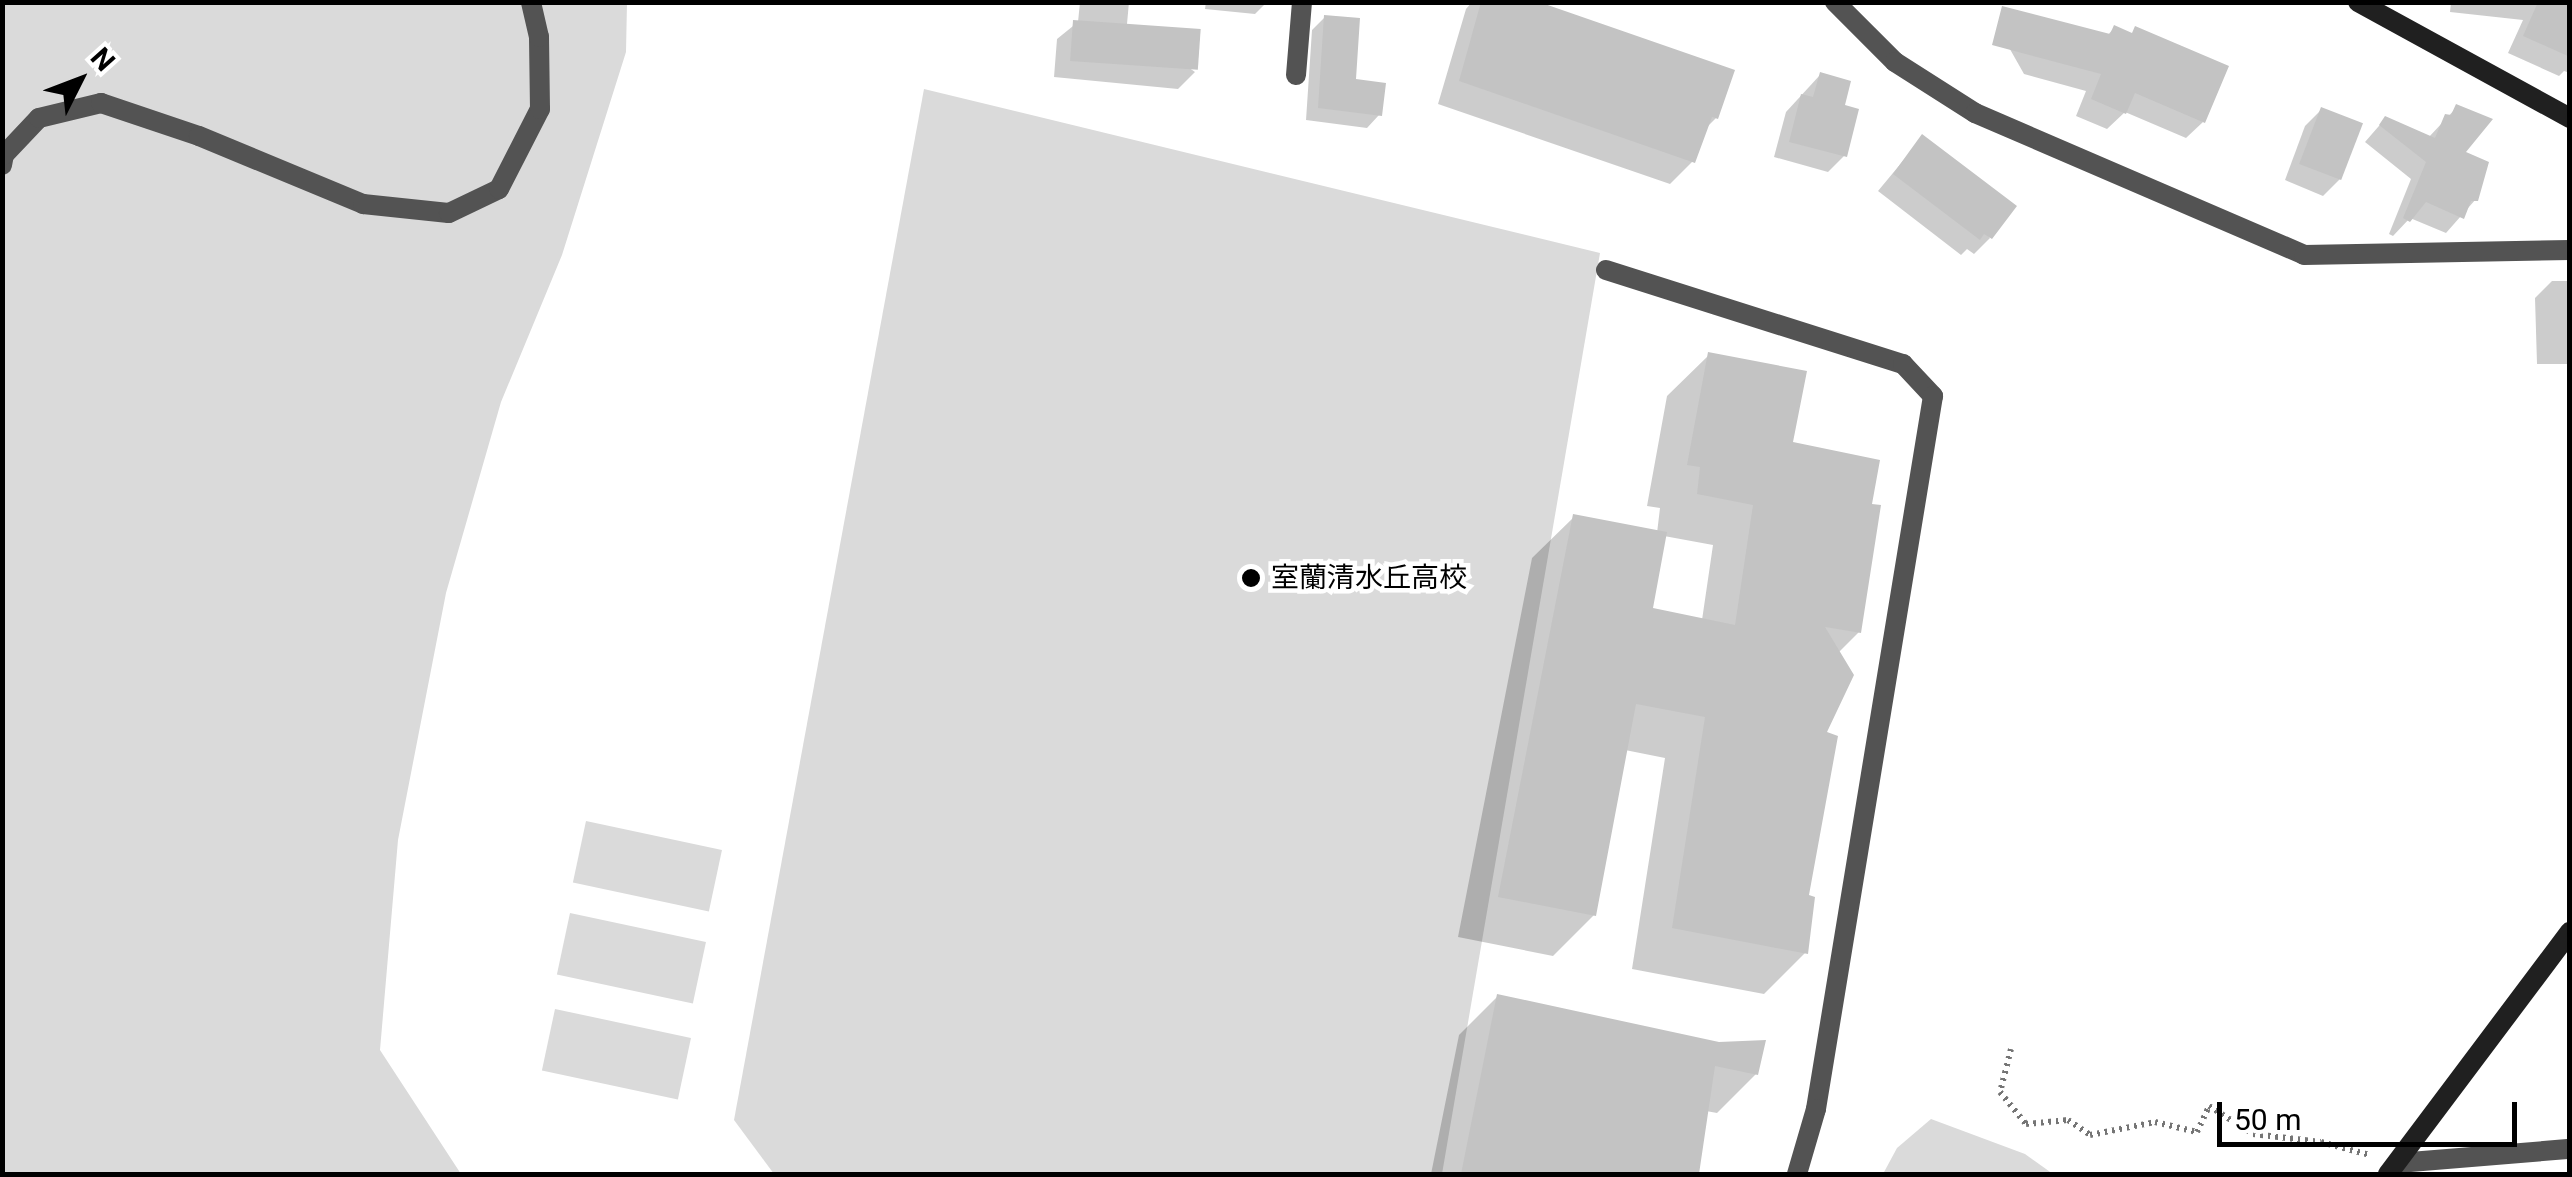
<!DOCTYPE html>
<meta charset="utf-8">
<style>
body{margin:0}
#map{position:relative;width:2572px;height:1177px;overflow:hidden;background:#fff;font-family:Roboto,"Noto Sans JP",sans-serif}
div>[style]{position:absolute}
.green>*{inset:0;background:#dadada;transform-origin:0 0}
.shadow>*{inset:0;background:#0003}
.building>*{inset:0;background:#c3c3c3;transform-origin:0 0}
.path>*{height:6px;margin-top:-3px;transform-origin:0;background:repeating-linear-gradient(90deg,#757575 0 2.5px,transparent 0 7.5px)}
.lane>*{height:20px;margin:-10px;padding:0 10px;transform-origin:10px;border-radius:10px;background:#535353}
.street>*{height:20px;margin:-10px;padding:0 10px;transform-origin:10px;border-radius:10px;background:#535353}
.secondary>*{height:20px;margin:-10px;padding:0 10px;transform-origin:10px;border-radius:10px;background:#202020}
.dots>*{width:28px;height:28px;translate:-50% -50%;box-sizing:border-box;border:5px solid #fff;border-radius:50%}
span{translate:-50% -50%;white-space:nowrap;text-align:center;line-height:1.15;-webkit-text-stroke:9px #fff;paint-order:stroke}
.poi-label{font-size:28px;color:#000}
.left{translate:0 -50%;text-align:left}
.frame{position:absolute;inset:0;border:5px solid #000;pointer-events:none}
.north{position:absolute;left:30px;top:30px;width:100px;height:100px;-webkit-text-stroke:8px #fff;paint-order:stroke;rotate:48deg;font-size:28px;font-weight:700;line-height:40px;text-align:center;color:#000}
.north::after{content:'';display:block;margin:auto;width:35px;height:45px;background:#000;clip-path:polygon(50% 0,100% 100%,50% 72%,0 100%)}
.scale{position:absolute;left:2217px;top:1102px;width:300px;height:45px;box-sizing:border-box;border:5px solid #000;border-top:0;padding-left:12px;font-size:30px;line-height:35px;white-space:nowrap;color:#000;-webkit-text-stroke:8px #fff;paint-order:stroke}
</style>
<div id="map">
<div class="green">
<div style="clip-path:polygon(2px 3px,627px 3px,626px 52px,562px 255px,501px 402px,446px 593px,398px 840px,380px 1050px,461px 1174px,3px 1174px)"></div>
<div style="clip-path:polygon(924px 89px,1600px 253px,1442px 1174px,774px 1174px,734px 1120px)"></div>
<div style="left:586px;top:821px;width:139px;height:63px;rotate:12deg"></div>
<div style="left:570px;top:913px;width:139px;height:63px;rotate:12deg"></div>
<div style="left:555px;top:1009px;width:139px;height:63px;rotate:12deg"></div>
<div style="clip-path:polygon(1931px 1119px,2025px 1154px,2053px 1174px,1883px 1174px,1897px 1148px)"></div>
</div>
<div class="shadow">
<div style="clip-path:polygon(1080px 2px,1129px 2px,1127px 24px,1195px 72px,1178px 89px,1054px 77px,1057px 39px,1078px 22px)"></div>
<div style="clip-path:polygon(1206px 2px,1267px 2px,1255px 14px,1205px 9px)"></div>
<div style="clip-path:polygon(1472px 2px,1536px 2px,1716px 118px,1706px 128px,1693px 161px,1670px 184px,1438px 104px,1466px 9px)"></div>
<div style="clip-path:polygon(2451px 2px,2570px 2px,2570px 73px,2564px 71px,2559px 76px,2508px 53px,2523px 20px,2450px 12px)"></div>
<div style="clip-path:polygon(1325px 17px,1354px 81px,1379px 115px,1367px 128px,1306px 120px,1312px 30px)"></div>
<div style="clip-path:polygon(1998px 28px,2107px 36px,2114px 28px,2203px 122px,2186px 138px,2125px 112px,2107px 129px,2076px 116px,2086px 91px,2024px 74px)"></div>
<div style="clip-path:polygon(1820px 75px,1842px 107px,1844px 156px,1828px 172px,1774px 157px,1786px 112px)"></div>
<div style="clip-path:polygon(2457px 107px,2462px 153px,2476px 199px,2446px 233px,2410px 218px,2393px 236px,2389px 234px,2411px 179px,2365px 142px,2385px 119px,2428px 138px)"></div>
<div style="clip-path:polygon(2321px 110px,2340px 179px,2323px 196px,2285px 180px,2305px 126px)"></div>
<div style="clip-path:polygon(1922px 138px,1990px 238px,1974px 254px,1967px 249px,1961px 255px,1878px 191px)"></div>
<div style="clip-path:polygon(2552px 281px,2570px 281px,2570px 364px,2537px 364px,2535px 298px)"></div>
<div style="clip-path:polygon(evenodd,1709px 355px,1790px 444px,1869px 506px,1859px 632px,1838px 653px,1824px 734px,1806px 897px,1805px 953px,1764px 994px,1632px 969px,1665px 758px,1625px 750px,1594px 915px,1553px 956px,1458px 937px,1532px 558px,1574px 517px,1657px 533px,1660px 508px,1647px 506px,1667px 396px,1709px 355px,1664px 536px,1713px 545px,1702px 620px,1651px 610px,1664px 536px)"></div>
<div style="clip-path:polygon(1498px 996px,1756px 1074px,1717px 1113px,1706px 1111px,1697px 1174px,1431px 1174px,1459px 1035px)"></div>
</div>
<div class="building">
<div style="clip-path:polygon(1481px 2px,1539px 2px,1735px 70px,1718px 119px,1712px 117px,1695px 163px,1459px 81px)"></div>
<div style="clip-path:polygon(2538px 2px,2570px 2px,2570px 57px,2523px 36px)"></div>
<div style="clip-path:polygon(2002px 6px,2110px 34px,2114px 25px,2132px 33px,2135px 26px,2229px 66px,2205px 123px,2135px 93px,2126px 114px,2091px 99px,2101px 74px,1992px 45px)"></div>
<div style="clip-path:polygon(1324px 15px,1360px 18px,1356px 79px,1386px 83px,1382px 116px,1318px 108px)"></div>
<div style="left:1073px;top:20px;width:128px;height:41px;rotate:4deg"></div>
<div style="clip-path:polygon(1820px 72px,1851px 81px,1845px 105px,1859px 109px,1847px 157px,1789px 142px,1801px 94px,1813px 97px)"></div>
<div style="clip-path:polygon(2456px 104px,2493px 119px,2466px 152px,2489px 162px,2478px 201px,2471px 201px,2464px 219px,2426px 202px,2410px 222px,2403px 218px,2426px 162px,2379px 125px,2385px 116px,2435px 138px,2445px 114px,2451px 115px)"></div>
<div style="left:2321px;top:107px;width:45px;height:61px;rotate:21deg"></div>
<div style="clip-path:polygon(1922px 134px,2017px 206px,1992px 239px,1984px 234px,1980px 240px,1893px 174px)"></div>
<div style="clip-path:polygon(1708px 352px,1807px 371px,1793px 442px,1880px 460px,1872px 504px,1881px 505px,1861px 633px,1825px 627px,1854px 675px,1827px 732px,1838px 736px,1809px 895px,1815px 897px,1808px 954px,1672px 928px,1705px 717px,1636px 704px,1596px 916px,1498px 897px,1573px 514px,1667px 532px,1653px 608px,1735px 625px,1753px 505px,1697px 494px,1700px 467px,1687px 465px)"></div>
<div style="clip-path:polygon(1497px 994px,1719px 1042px,1766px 1040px,1758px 1075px,1715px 1066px,1699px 1174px,1461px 1174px)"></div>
</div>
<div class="path">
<div style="left:2011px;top:1049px;width:44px;rotate:104.3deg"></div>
<div style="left:2000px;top:1092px;width:41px;rotate:50.9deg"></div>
<div style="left:2026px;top:1124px;width:42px;rotate:-5.4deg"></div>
<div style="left:2068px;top:1120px;width:27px;rotate:34deg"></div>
<div style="left:2090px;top:1135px;width:66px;rotate:-11.3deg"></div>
<div style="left:2155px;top:1122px;width:43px;rotate:13.4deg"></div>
<div style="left:2197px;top:1132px;width:29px;rotate:-65deg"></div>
<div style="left:2209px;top:1106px;width:52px;rotate:32.5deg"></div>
<div style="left:2253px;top:1134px;width:68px;rotate:6.7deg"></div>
<div style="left:2321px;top:1142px;width:51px;rotate:14.9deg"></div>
</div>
<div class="lane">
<div style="left:1606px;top:270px;width:312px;rotate:17.6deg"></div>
<div style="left:1903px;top:364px;width:44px;rotate:46.8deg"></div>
<div style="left:1933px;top:396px;width:723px;rotate:99.32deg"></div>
<div style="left:1816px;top:1109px;width:68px;rotate:106.3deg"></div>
</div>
<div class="street">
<div style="left:1835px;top:2px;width:85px;rotate:45deg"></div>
<div style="left:1895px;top:62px;width:95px;rotate:32.5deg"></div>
<div style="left:1975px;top:113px;width:358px;rotate:23.3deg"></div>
<div style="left:2304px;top:255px;width:266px;rotate:-1.1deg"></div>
<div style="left:1296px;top:75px;width:73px;rotate:-85.3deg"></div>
<div style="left:2px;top:165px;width:10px;rotate:-79deg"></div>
<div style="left:4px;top:155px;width:51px;rotate:-46.6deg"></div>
<div style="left:39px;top:118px;width:64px;rotate:-13.6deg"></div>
<div style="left:101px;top:103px;width:103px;rotate:18.6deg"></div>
<div style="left:199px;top:136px;width:178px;rotate:22.5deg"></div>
<div style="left:363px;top:204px;width:86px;rotate:6deg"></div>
<div style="left:449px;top:213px;width:55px;rotate:-25.6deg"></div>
<div style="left:499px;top:189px;width:90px;rotate:-62.9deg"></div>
<div style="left:540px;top:109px;width:72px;rotate:-90.8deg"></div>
<div style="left:539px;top:37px;width:36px;rotate:-103deg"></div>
<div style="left:2398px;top:1163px;width:173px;rotate:-4.7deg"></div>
</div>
<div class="secondary">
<div style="left:2358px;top:2px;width:242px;rotate:28.7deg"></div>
<div style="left:2388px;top:1174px;width:303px;rotate:-53.1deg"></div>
</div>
<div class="dots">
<div style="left:1251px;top:578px;background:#000"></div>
</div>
<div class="poi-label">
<span class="left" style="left:1271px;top:578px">室蘭清水丘高校</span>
</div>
<div class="frame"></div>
<div class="north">N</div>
<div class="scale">50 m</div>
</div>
